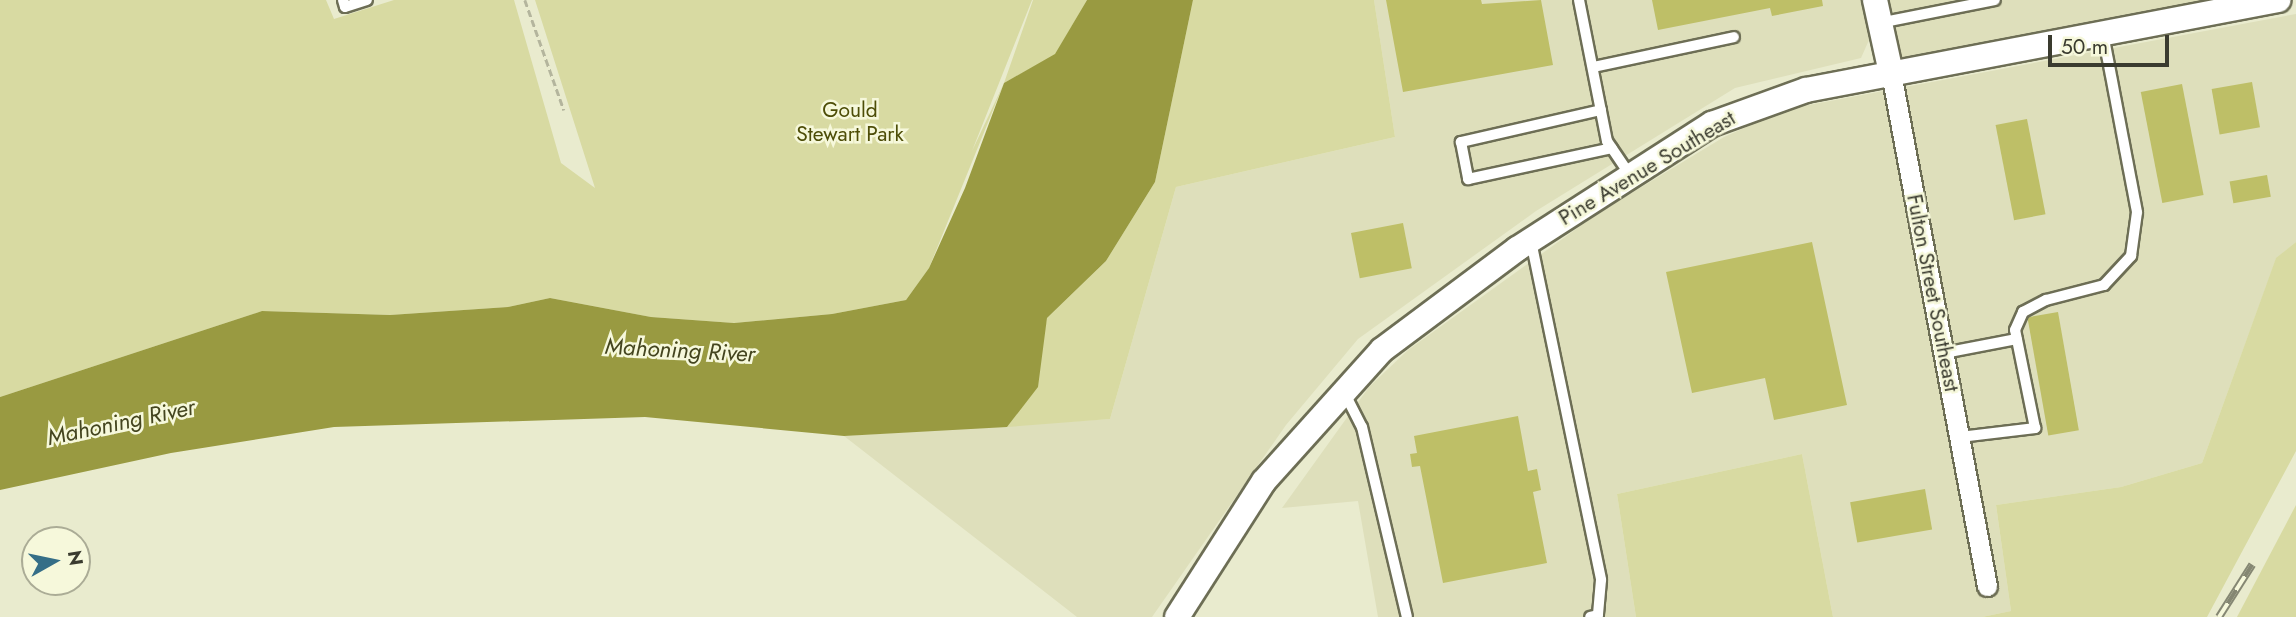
<!DOCTYPE html>
<style>
body{margin:0}
#map{position:relative;width:2296px;height:617px;overflow:hidden;background:#e9ebce;font-family:Jost,sans-serif}
div>[style]{position:absolute}
.built>*{inset:0;background:#dedfbb}
.green>*{inset:0;background:#d8daa2}
.water>*{inset:0;background:#999a41}
.building>*{inset:0;background:#bebf67;transform-origin:0 0}
.path>*{height:2.5px;margin-top:-1.25px;transform-origin:0;background:repeating-linear-gradient(90deg,#b4b59d 0 7px,transparent 0 10.5px)}
.roads{filter:drop-shadow(2px 0 #6d6e55) drop-shadow(-2px 0 #6d6e55) drop-shadow(0 2px #6d6e55) drop-shadow(0 -2px #6d6e55)}
.service>*{height:10px;margin:-5px;padding:0 5px;transform-origin:5px;border-radius:5px;background:#fff}
.minor>*{height:19px;margin:-9.5px;padding:0 9.5px;transform-origin:9.5px;border-radius:9.5px;background:#fff}
.tertiary>*{height:24px;margin:-12px;padding:0 12px;transform-origin:12px;border-radius:12px;background:#fff}
.rail>*{height:8px;margin-top:-4px;transform-origin:0;background:repeating-linear-gradient(90deg,#f6f8db 0 16px,#858773 0 32px);box-sizing:border-box;border-block:2px solid #858773}
span{translate:-50% -50%;white-space:nowrap;text-align:center;line-height:1.15;-webkit-text-stroke:5px #f6f8db;paint-order:stroke}
.park-label{font-size:21px;color:#4d4d07}
.street-label{font-size:21px;color:#3a3b2f}
.water-label{font-size:23px;color:#44451f;font-style:italic}
.north{position:absolute;left:21px;top:526px;width:70px;height:70px;box-sizing:border-box;background:#f6f8db;border:2px solid #abac96;border-radius:50%;rotate:81deg;font-size:19px;font-weight:700;line-height:28px;text-align:center;color:#3a3b2f}
.north::after{content:'';display:block;margin:auto;width:24px;height:32px;background:#356e87;clip-path:polygon(50% 0,100% 100%,50% 72%,0 100%)}
.scale{position:absolute;left:2048px;top:35px;width:121px;height:32px;box-sizing:border-box;border:4px solid #3a3b2f;border-top:0;padding-left:9px;font-size:21px;line-height:24px;white-space:nowrap;color:#3a3b2f;-webkit-text-stroke:5px #f6f8db;paint-order:stroke}
</style>
<div id="map">
<div class="built">
<div style="clip-path:polygon(1374px 0,1862px 0,1869px 40px,1861px 58px,1735px 88px,1536px 211px,1358px 339px,1286px 425px,1152px 617px,1077px 617px,844px 436px,1110px 419px,1176px 187px,1395px 137px)"></div>
<div style="clip-path:polygon(1877px 0,2277px 0,1891px 73px)"></div>
<div style="clip-path:polygon(2296px 14px,2296px 242px,2276px 259px,2202px 463px,2121px 487px,1996px 505px,2011px 611px,1982px 617px,1833px 617px,1802px 454px,1617px 494px,1636px 617px,1378px 617px,1358px 501px,1282px 508px,1369px 387px,1408px 350px,1597px 214px,1724px 137px,1787px 109px)"></div>
</div>
<div class="green">
<div style="clip-path:polygon(0 0,326px 0,334px 19px,394px 0,514px 0,561px 163px,595px 188px,535px 0,1032px 0,972px 151px,1004px 83px,1033px 0,1087px 0,1055px 55px,1004px 83px,929px 268px,906px 300px,832px 314px,734px 323px,651px 317px,550px 298px,508px 307px,390px 315px,262px 311px,0 397px)"></div>
<div style="clip-path:polygon(1193px 0,1374px 0,1395px 137px,1176px 187px,1110px 419px,1007px 427px,1034px 391px,1047px 318px,1106px 261px,1155px 182px)"></div>
<div style="clip-path:polygon(2296px 242px,2296px 451px,2207px 617px,1982px 617px,2011px 611px,1996px 505px,2121px 487px,2202px 463px,2276px 258px)"></div>
<div style="clip-path:polygon(1802px 454px,1833px 617px,1636px 617px,1617px 494px)"></div>
<div style="clip-path:polygon(2296px 505px,2296px 617px,2237px 617px)"></div>
</div>
<div class="water">
<div style="clip-path:polygon(1087px 0,1193px 0,1155px 182px,1106px 261px,1047px 318px,1038px 387px,1007px 427px,844px 436px,645px 417px,334px 427px,171px 453px,0 490px,0 397px,262px 311px,390px 315px,508px 307px,550px 298px,651px 317px,734px 323px,832px 314px,906px 300px,929px 268px,965px 188px,1004px 83px,1055px 54px)"></div>
</div>
<div class="building">
<div style="clip-path:polygon(1386px 0,1481px 0,1482px 4px,1541px 0,1553px 65px,1403px 92px)"></div>
<div style="clip-path:polygon(1652px 0,1822px 0,1823px 6px,1772px 16px,1770px 8px,1658px 30px)"></div>
<div style="left:2252px;top:82px;width:46px;height:41px;rotate:80deg"></div>
<div style="left:2182px;top:84px;width:113px;height:42px;rotate:79deg"></div>
<div style="left:2027px;top:119px;width:97px;height:32px;rotate:79deg"></div>
<div style="left:2267px;top:175px;width:22px;height:38px;rotate:80deg"></div>
<div style="left:1403px;top:223px;width:46px;height:53px;rotate:79deg"></div>
<div style="clip-path:polygon(1812px 242px,1847px 405px,1774px 420px,1765px 378px,1692px 393px,1666px 272px)"></div>
<div style="left:2058px;top:312px;width:120px;height:31px;rotate:80deg"></div>
<div style="clip-path:polygon(1518px 416px,1528px 471px,1537px 469px,1541px 490px,1533px 492px,1547px 563px,1443px 583px,1420px 466px,1412px 467px,1410px 454px,1417px 453px,1414px 436px)"></div>
<div style="left:1925px;top:489px;width:41px;height:76px;rotate:80deg"></div>
</div>
<div class="path">
<div style="left:525px;top:0;width:117px;rotate:70.5deg"></div>
</div>
<div class="roads">
<div class="service">
<div style="left:343px;top:0;width:7px;rotate:74deg"></div>
<div style="left:345px;top:7px;width:23px;rotate:-18deg"></div>
<div style="left:1579px;top:0;width:144px;rotate:78.8deg"></div>
<div style="left:1607px;top:141px;width:41px;rotate:55.9deg"></div>
<div style="left:1879px;top:23px;width:118px;rotate:-11.2deg"></div>
<div style="left:1593px;top:67px;width:144px;rotate:-12deg"></div>
<div style="left:1601px;top:110px;width:144px;rotate:167.1deg"></div>
<div style="left:1461px;top:142px;width:38px;rotate:79deg"></div>
<div style="left:1468px;top:179px;width:147px;rotate:-12.1deg"></div>
<div style="left:1531px;top:241px;width:346px;rotate:78.3deg"></div>
<div style="left:1601px;top:580px;width:35px;rotate:95deg"></div>
<div style="left:1598px;top:615px;width:8px;rotate:166deg"></div>
<div style="left:1944px;top:353px;width:74px;rotate:-10.9deg"></div>
<div style="left:1344px;top:392px;width:39px;rotate:63deg"></div>
<div style="left:1362px;top:427px;width:195px;rotate:76.7deg"></div>
<div style="left:1960px;top:437px;width:76px;rotate:-6.8deg"></div>
<div style="left:2035px;top:428px;width:100px;rotate:-101.5deg"></div>
<div style="left:2015px;top:330px;width:20px;rotate:-66deg"></div>
<div style="left:2023px;top:312px;width:26px;rotate:-28deg"></div>
<div style="left:2046px;top:300px;width:60px;rotate:-14.5deg"></div>
<div style="left:2104px;top:285px;width:40px;rotate:-47deg"></div>
<div style="left:2131px;top:256px;width:44px;rotate:-82.2deg"></div>
<div style="left:2137px;top:212px;width:181px;rotate:-100.8deg"></div>
</div>
<div class="minor">
<div style="left:1891px;top:73px;width:522px;rotate:79.4deg"></div>
</div>
<div class="tertiary">
<div style="left:1875px;top:0;width:75px;rotate:77.6deg"></div>
<div style="left:1177px;top:617px;width:161px;rotate:-57.4deg"></div>
<div style="left:1264px;top:481px;width:176px;rotate:-48deg"></div>
<div style="left:1382px;top:350px;width:169px;rotate:-36.8deg"></div>
<div style="left:1517px;top:249px;width:232px;rotate:-32.7deg"></div>
<div style="left:1712px;top:124px;width:100px;rotate:-19.9deg"></div>
<div style="left:1806px;top:90px;width:481px;rotate:-10.8deg"></div>
</div>
</div>
<div class="rail">
<div style="left:2219px;top:617px;width:62px;rotate:-57.6deg"></div>
</div>
<div class="park-label">
<span style="left:850px;top:122px">Gould<br>Stewart Park</span>
</div>
<div class="street-label">
<span style="left:1647px;top:168px;rotate:-31deg">Pine Avenue Southeast</span>
<span style="left:1933px;top:293px;rotate:79deg">Fulton Street Southeast</span>
</div>
<div class="water-label">
<span style="left:680px;top:350px;rotate:3deg">Mahoning River</span>
<span style="left:121px;top:422px;rotate:-12deg">Mahoning River</span>
</div>
<div class="north">N</div>
<div class="scale">50 m</div>
</div>
